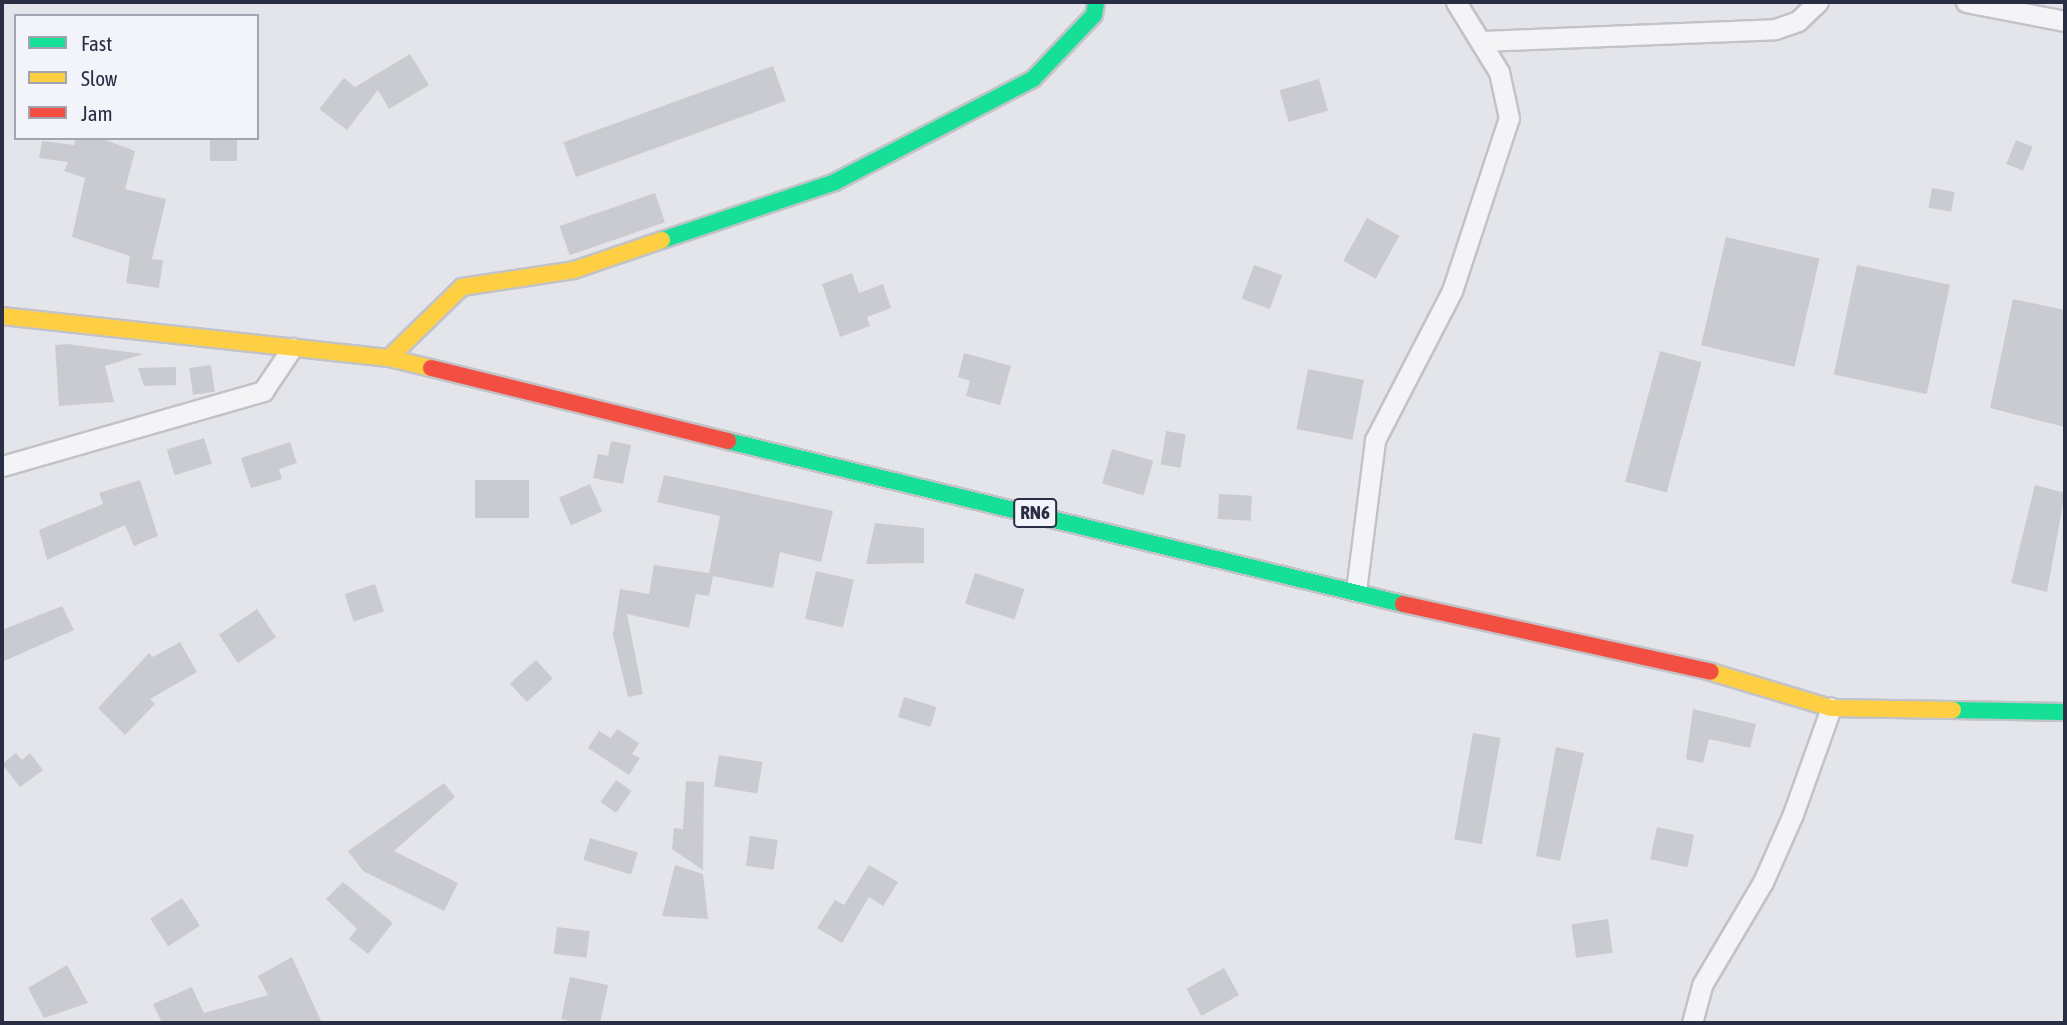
<!DOCTYPE html>
<style>
body{margin:0}
#map{position:relative;width:2067px;height:1025px;overflow:hidden;background:#e4e5ea;font-family:"Asap Condensed",sans-serif}
div>[style]{position:absolute}
.building>*{inset:0;background:#cacbd1;transform-origin:0 0}
.roads{filter:drop-shadow(2px 0 #c2c3c8) drop-shadow(-2px 0 #c2c3c8) drop-shadow(0 2px #c2c3c8) drop-shadow(0 -2px #c2c3c8)}
.street>*{height:19px;margin:-9.5px;padding:0 9.5px;transform-origin:9.5px;border-radius:9.5px;background:#f4f4f6}
.fast>*{height:16px;margin:-8px;padding:0 8px;transform-origin:8px;border-radius:8px;background:#16e098}
.slow>*{height:16px;margin:-8px;padding:0 8px;transform-origin:8px;border-radius:8px;background:#ffcf43}
.jam>*{height:16px;margin:-8px;padding:0 8px;transform-origin:8px;border-radius:8px;background:#f24e42}
span{translate:-50% -50%;white-space:nowrap;text-align:center;line-height:1.15;-webkit-text-stroke:7px #f2f4f9;paint-order:stroke}
.shield-label span{padding:2px 5px;background:#f2f4f9;border:2px solid;border-radius:5px;-webkit-text-stroke-width:0}
.shield-label{font-size:19px;color:#292e45;font-weight:700}
.frame{position:absolute;inset:0;border:4px solid #292e45;pointer-events:none}
.legend{position:absolute;left:14px;top:14px;width:245px;height:126px;box-sizing:border-box;background:#f2f4f9;border:2px solid #a2a5b1;margin:0;padding:9px 12px;list-style:none;font-size:21px;color:#292e45}
.legend li{display:flex;align-items:center;gap:14px;height:35px}
.legend b{width:35px;border:2px solid #a2a5b1}
</style>
<div id="map">
<div class="building">
<div style="clip-path:polygon(410px 54px,429px 85px,389px 109px,378px 90px,347px 130px,319px 109px,344px 78px,355px 87px)"></div>
<div style="left:773px;top:66px;width:37px;height:223px;rotate:70deg"></div>
<div style="left:1319px;top:79px;width:33px;height:41px;rotate:74deg"></div>
<div style="clip-path:polygon(76px 138px,100px 138px,135px 151px,125px 189px,166px 199px,152px 259px,163px 260px,159px 288px,126px 283px,130px 256px,72px 237px,85px 178px,64px 171px,68px 162px,39px 158px,42px 141px,74px 145px)"></div>
<div style="left:210px;top:138px;width:27px;height:23px"></div>
<div style="left:2016px;top:140px;width:18px;height:26px;rotate:22deg"></div>
<div style="left:1932px;top:188px;width:23px;height:20px;rotate:10deg"></div>
<div style="left:655px;top:193px;width:31px;height:101px;rotate:71deg"></div>
<div style="left:1367px;top:218px;width:37px;height:49px;rotate:29deg"></div>
<div style="left:1726px;top:237px;width:96px;height:111px;rotate:13deg"></div>
<div style="left:1254px;top:265px;width:30px;height:36px;rotate:20deg"></div>
<div style="left:1857px;top:265px;width:95px;height:112px;rotate:12deg"></div>
<div style="clip-path:polygon(852px 273px,859px 293px,883px 284px,891px 308px,867px 317px,870px 326px,840px 337px,822px 284px)"></div>
<div style="clip-path:polygon(2013px 299px,2065px 310px,2065px 427px,1990px 408px)"></div>
<div style="clip-path:polygon(55px 345px,67px 344px,143px 354px,105px 366px,114px 402px,59px 406px)"></div>
<div style="left:1660px;top:351px;width:43px;height:135px;rotate:15deg"></div>
<div style="clip-path:polygon(964px 353px,1011px 366px,1000px 405px,966px 396px,970px 381px,958px 377px)"></div>
<div style="left:211px;top:365px;width:27px;height:22px;rotate:82deg"></div>
<div style="clip-path:polygon(176px 367px,176px 385px,144px 386px,138px 368px)"></div>
<div style="left:1308px;top:369px;width:57px;height:61px;rotate:11deg"></div>
<div style="left:1166px;top:431px;width:20px;height:34px;rotate:9deg"></div>
<div style="left:204px;top:438px;width:27px;height:39px;rotate:73deg"></div>
<div style="clip-path:polygon(611px 441px,631px 445px,623px 484px,593px 478px,598px 454px,608px 456px)"></div>
<div style="clip-path:polygon(290px 442px,297px 463px,279px 469px,282px 479px,251px 488px,241px 458px)"></div>
<div style="left:1112px;top:449px;width:43px;height:36px;rotate:16deg"></div>
<div style="clip-path:polygon(664px 475px,833px 511px,821px 562px,780px 552px,773px 588px,713px 576px,709px 596px,696px 594px,689px 628px,627px 614px,643px 694px,628px 697px,613px 635px,620px 589px,649px 594px,654px 565px,709px 573px,720px 516px,657px 502px)"></div>
<div style="clip-path:polygon(140px 480px,158px 536px,134px 546px,125px 525px,47px 560px,39px 530px,103px 504px,99px 493px)"></div>
<div style="left:475px;top:480px;width:54px;height:38px"></div>
<div style="left:590px;top:484px;width:30px;height:34px;rotate:66deg"></div>
<div style="clip-path:polygon(2035px 485px,2065px 493px,2047px 592px,2011px 583px)"></div>
<div style="left:1219px;top:494px;width:33px;height:25px;rotate:3deg"></div>
<div style="clip-path:polygon(875px 523px,924px 528px,924px 563px,866px 564px)"></div>
<div style="left:816px;top:571px;width:39px;height:49px;rotate:13deg"></div>
<div style="left:975px;top:573px;width:52px;height:32px;rotate:18deg"></div>
<div style="left:375px;top:584px;width:29px;height:32px;rotate:72deg"></div>
<div style="clip-path:polygon(62px 606px,74px 630px,2px 662px,2px 630px)"></div>
<div style="left:257px;top:609px;width:34px;height:46px;rotate:56deg"></div>
<div style="clip-path:polygon(180px 642px,197px 672px,150px 699px,155px 704px,125px 735px,98px 708px,149px 653px,153px 657px)"></div>
<div style="left:536px;top:660px;width:25px;height:35px;rotate:48deg"></div>
<div style="left:904px;top:697px;width:34px;height:21px;rotate:17deg"></div>
<div style="clip-path:polygon(1693px 709px,1756px 724px,1750px 748px,1709px 739px,1703px 763px,1686px 759px)"></div>
<div style="clip-path:polygon(617px 729px,639px 743px,632px 754px,640px 758px,629px 775px,588px 748px,599px 731px,611px 738px)"></div>
<div style="left:1473px;top:733px;width:28px;height:108px;rotate:10deg"></div>
<div style="clip-path:polygon(1556px 747px,1584px 753px,1560px 861px,1536px 856px)"></div>
<div style="clip-path:polygon(16px 753px,22px 760px,30px 753px,43px 770px,20px 787px,2px 764px)"></div>
<div style="left:719px;top:755px;width:44px;height:32px;rotate:9deg"></div>
<div style="left:616px;top:780px;width:19px;height:27px;rotate:35deg"></div>
<div style="clip-path:polygon(686px 781px,704px 782px,703px 870px,672px 849px,674px 828px,683px 829px)"></div>
<div style="clip-path:polygon(444px 783px,455px 797px,394px 851px,458px 883px,444px 911px,363px 871px,348px 851px)"></div>
<div style="left:1657px;top:827px;width:38px;height:33px;rotate:12deg"></div>
<div style="left:750px;top:836px;width:28px;height:30px;rotate:8deg"></div>
<div style="left:590px;top:838px;width:50px;height:23px;rotate:17deg"></div>
<div style="clip-path:polygon(675px 865px,703px 874px,708px 919px,662px 916px)"></div>
<div style="clip-path:polygon(869px 865px,898px 882px,883px 906px,869px 897px,842px 943px,817px 928px,835px 900px,844px 905px)"></div>
<div style="clip-path:polygon(343px 882px,393px 923px,368px 954px,349px 939px,357px 929px,326px 899px)"></div>
<div style="left:182px;top:898px;width:33px;height:38px;rotate:57deg"></div>
<div style="left:1608px;top:919px;width:34px;height:37px;rotate:82deg"></div>
<div style="left:557px;top:927px;width:33px;height:27px;rotate:7deg"></div>
<div style="clip-path:polygon(292px 957px,322px 1023px,162px 1023px,153px 1004px,192px 987px,204px 1013px,268px 995px,258px 976px)"></div>
<div style="clip-path:polygon(67px 965px,88px 1003px,44px 1018px,28px 988px)"></div>
<div style="left:1224px;top:968px;width:31px;height:43px;rotate:61deg"></div>
<div style="left:570px;top:977px;width:39px;height:43px;rotate:12deg"></div>
</div>
<div class="roads">
<div class="street">
<div style="left:1966px;top:2px;width:101px;rotate:10.9deg"></div>
<div style="left:1482px;top:41px;width:293px;rotate:-2.3deg"></div>
<div style="left:1775px;top:29px;width:24px;rotate:-19deg"></div>
<div style="left:1798px;top:21px;width:28px;rotate:-44deg"></div>
<div style="left:2px;top:466px;width:272px;rotate:-16deg"></div>
<div style="left:263px;top:391px;width:52px;rotate:-56deg"></div>
<div style="left:1356px;top:591px;width:152px;rotate:-82.8deg"></div>
<div style="left:1375px;top:440px;width:168px;rotate:-62.7deg"></div>
<div style="left:1452px;top:291px;width:182px;rotate:-71.8deg"></div>
<div style="left:1509px;top:118px;width:47px;rotate:-102.3deg"></div>
<div style="left:1499px;top:72px;width:82px;rotate:-121.6deg"></div>
<div style="left:1692px;top:1023px;width:39px;rotate:-75deg"></div>
<div style="left:1702px;top:985px;width:120px;rotate:-59.4deg"></div>
<div style="left:1763px;top:882px;width:74px;rotate:-66.2deg"></div>
<div style="left:1793px;top:814px;width:113px;rotate:-70.3deg"></div>
</div>
<div class="fast">
<div style="left:662px;top:240px;width:182px;rotate:-18.5deg"></div>
<div style="left:835px;top:182px;width:223px;rotate:-27.5deg"></div>
<div style="left:1033px;top:79px;width:88px;rotate:-46.4deg"></div>
<div style="left:1094px;top:15px;width:13px;rotate:-81deg"></div>
<div style="left:728px;top:441px;width:694px;rotate:13.58deg"></div>
<div style="left:1953px;top:710px;width:112px;rotate:1deg"></div>
</div>
<div class="slow">
<div style="left:2px;top:316px;width:389px;rotate:6.2deg"></div>
<div style="left:389px;top:358px;width:43px;rotate:13.4deg"></div>
<div style="left:389px;top:358px;width:102px;rotate:-44.2deg"></div>
<div style="left:462px;top:287px;width:113px;rotate:-8.6deg"></div>
<div style="left:574px;top:270px;width:93px;rotate:-18.8deg"></div>
<div style="left:1711px;top:672px;width:125px;rotate:16.7deg"></div>
<div style="left:1831px;top:708px;width:122px;rotate:0.9deg"></div>
</div>
<div class="jam">
<div style="left:431px;top:368px;width:306px;rotate:13.8deg"></div>
<div style="left:1403px;top:604px;width:315px;rotate:12.4deg"></div>
</div>
</div>
<div class="shield-label">
<span style="left:1035px;top:513px">RN6</span>
</div>
<div class="frame"></div>
<ul class="legend">
<li><b style="height:9px;background:#16e098"></b>Fast</li>
<li><b style="height:9px;background:#ffcf43"></b>Slow</li>
<li><b style="height:9px;background:#f24e42"></b>Jam</li>
</ul>
</div>
